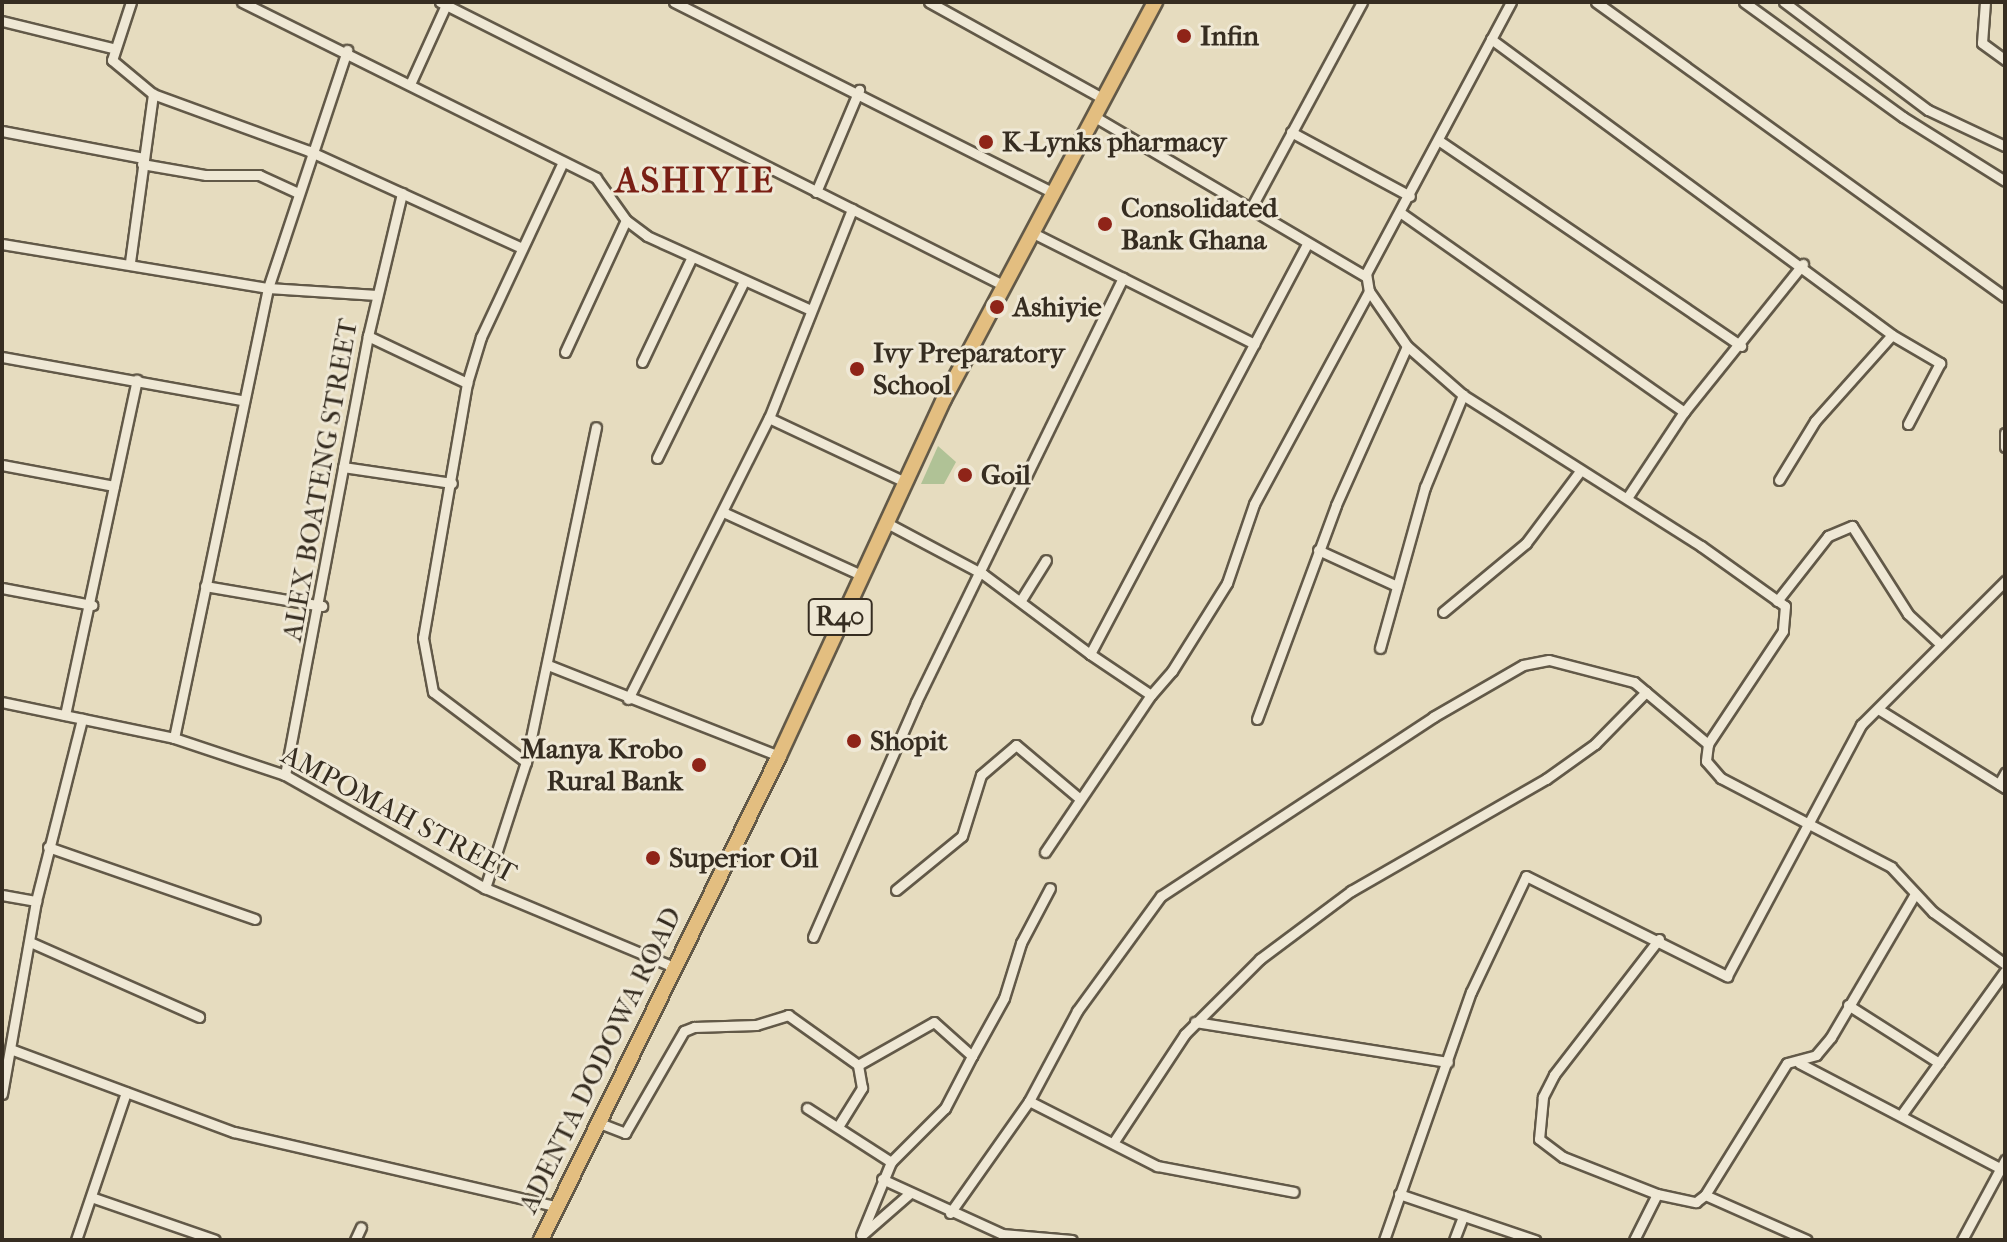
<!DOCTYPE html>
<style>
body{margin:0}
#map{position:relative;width:2007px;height:1242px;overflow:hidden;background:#e6dcbf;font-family:"IM FELL French Canon",serif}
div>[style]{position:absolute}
.green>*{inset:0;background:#b0c296}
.roads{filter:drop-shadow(2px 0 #625948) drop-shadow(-2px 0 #625948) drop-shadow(0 2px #625948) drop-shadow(0 -2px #625948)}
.minor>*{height:9px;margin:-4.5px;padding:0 4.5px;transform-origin:4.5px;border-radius:4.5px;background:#efe8d5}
.primary>*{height:14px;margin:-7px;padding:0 7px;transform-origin:7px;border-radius:7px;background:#e3be80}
.dots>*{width:22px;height:22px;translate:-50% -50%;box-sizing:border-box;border:4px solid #efe8d5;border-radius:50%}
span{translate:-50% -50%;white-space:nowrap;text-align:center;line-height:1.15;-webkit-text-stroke:6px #efe8d5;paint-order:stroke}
.shield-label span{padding:2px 6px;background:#efe8d5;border:2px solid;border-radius:6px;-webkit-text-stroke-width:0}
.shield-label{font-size:26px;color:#362d21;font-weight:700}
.poi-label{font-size:28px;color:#362d21;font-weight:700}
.left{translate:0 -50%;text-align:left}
.right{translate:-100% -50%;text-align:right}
.street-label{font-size:28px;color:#362d21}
.district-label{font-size:36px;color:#7a1f14;font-weight:700;letter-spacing:2px}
.frame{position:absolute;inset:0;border:4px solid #362d21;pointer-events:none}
</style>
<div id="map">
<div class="green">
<div style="clip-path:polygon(938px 446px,956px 462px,944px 484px,921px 484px)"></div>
</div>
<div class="roads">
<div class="minor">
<div style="left:131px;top:2px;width:61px;rotate:108.1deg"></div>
<div style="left:112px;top:60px;width:53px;rotate:39.7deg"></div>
<div style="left:242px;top:2px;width:395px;rotate:26.4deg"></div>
<div style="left:596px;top:178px;width:52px;rotate:54.5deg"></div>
<div style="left:626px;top:220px;width:26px;rotate:37deg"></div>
<div style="left:647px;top:236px;width:180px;rotate:24.3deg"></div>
<div style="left:440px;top:2px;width:630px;rotate:26.69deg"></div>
<div style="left:674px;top:2px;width:422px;rotate:26.7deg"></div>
<div style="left:929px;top:2px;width:200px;rotate:29deg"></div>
<div style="left:1511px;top:2px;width:307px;rotate:118.1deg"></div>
<div style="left:1366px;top:273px;width:18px;rotate:81deg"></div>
<div style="left:1369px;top:291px;width:67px;rotate:55.4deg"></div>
<div style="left:1407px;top:346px;width:74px;rotate:41.2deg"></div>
<div style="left:1463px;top:395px;width:282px;rotate:32.4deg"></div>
<div style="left:1701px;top:546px;width:103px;rotate:35.5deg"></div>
<div style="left:1785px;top:606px;width:25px;rotate:95deg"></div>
<div style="left:1783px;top:631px;width:136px;rotate:123.6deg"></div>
<div style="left:1708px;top:744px;width:17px;rotate:97deg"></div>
<div style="left:1706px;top:761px;width:23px;rotate:49deg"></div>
<div style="left:1721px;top:778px;width:192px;rotate:27.6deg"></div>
<div style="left:1891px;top:867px;width:62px;rotate:47deg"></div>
<div style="left:1933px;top:912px;width:89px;rotate:35.8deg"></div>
<div style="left:1596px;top:2px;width:504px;rotate:35.8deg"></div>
<div style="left:1744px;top:2px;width:196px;rotate:35.9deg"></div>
<div style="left:1903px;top:117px;width:120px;rotate:32.1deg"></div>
<div style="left:1784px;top:2px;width:180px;rotate:36.9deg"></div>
<div style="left:1928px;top:110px;width:85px;rotate:25.1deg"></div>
<div style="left:1985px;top:2px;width:41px;rotate:94.2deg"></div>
<div style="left:1982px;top:43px;width:29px;rotate:36deg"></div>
<div style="left:2px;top:21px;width:113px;rotate:13.8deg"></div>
<div style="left:1491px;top:39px;width:498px;rotate:36.4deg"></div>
<div style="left:1892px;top:335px;width:56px;rotate:30.3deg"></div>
<div style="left:1940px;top:363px;width:69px;rotate:117.7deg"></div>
<div style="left:411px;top:82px;width:85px;rotate:-65.6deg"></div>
<div style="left:1095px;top:117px;width:313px;rotate:30.5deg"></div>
<div style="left:2px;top:131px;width:144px;rotate:10.8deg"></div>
<div style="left:1291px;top:132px;width:135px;rotate:28.3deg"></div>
<div style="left:1441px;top:142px;width:363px;rotate:34.2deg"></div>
<div style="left:142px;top:164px;width:65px;rotate:9.8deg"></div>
<div style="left:206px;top:175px;width:53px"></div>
<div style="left:259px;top:175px;width:41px;rotate:24.7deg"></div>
<div style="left:816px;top:192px;width:111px;rotate:-67.1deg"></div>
<div style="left:1250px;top:210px;width:236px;rotate:-61.7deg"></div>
<div style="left:1401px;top:213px;width:346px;rotate:35.1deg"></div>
<div style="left:1031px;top:232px;width:250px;rotate:26.6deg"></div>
<div style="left:2px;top:244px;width:270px;rotate:9.4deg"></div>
<div style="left:268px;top:288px;width:109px;rotate:3.7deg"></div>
<div style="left:130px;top:262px;width:170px;rotate:-82.2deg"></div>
<div style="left:153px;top:94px;width:166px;rotate:20.1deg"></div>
<div style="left:309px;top:151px;width:234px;rotate:24.5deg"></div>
<div style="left:368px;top:336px;width:110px;rotate:25.4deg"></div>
<div style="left:565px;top:352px;width:145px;rotate:-65.2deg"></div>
<div style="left:2px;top:357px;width:243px;rotate:10.2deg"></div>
<div style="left:642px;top:362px;width:114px;rotate:-64.6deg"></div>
<div style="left:769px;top:418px;width:150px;rotate:25.2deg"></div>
<div style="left:2005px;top:433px;width:14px;rotate:90deg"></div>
<div style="left:657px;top:458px;width:195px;rotate:-63.8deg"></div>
<div style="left:2px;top:465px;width:114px;rotate:10.6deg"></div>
<div style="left:343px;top:467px;width:110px;rotate:8.4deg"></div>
<div style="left:1779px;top:480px;width:69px;rotate:-58.6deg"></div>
<div style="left:1815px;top:421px;width:115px;rotate:-48.2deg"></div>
<div style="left:1627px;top:498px;width:103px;rotate:-56.5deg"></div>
<div style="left:1684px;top:412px;width:190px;rotate:-51.2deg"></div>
<div style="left:723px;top:512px;width:149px;rotate:24.5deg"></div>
<div style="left:885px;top:522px;width:111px;rotate:28deg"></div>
<div style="left:983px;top:574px;width:134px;rotate:36.8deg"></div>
<div style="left:1090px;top:654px;width:464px;rotate:-62.1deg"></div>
<div style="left:1318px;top:550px;width:87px;rotate:24.5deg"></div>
<div style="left:205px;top:586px;width:119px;rotate:9.7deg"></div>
<div style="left:2px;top:588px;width:92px;rotate:10.7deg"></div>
<div style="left:1021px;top:600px;width:47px;rotate:-58deg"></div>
<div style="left:1777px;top:601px;width:83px;rotate:-51.9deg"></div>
<div style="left:1828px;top:536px;width:26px;rotate:-23deg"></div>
<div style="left:1852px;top:526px;width:104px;rotate:57.5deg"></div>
<div style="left:1908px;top:614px;width:41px;rotate:43deg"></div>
<div style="left:1443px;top:612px;width:108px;rotate:-39.7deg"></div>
<div style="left:1526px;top:543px;width:90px;rotate:-53.1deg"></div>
<div style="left:1380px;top:648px;width:167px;rotate:-74.4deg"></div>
<div style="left:1425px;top:487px;width:100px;rotate:-67.6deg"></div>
<div style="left:1090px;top:654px;width:73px;rotate:33.9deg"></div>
<div style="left:1151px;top:695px;width:32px;rotate:-49deg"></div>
<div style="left:1172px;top:671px;width:104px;rotate:-58deg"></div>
<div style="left:1227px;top:583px;width:83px;rotate:-71.1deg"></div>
<div style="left:1254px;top:504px;width:242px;rotate:-61.6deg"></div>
<div style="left:548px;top:665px;width:248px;rotate:21.5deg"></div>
<div style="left:628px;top:699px;width:314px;rotate:-63.4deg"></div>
<div style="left:769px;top:418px;width:225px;rotate:-68.3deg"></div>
<div style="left:2px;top:702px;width:176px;rotate:11.8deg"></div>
<div style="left:174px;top:738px;width:117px;rotate:18.4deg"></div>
<div style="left:285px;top:775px;width:230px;rotate:29.5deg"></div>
<div style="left:485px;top:888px;width:205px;rotate:22.7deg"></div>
<div style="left:1878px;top:709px;width:150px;rotate:31.9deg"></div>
<div style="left:65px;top:715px;width:343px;rotate:-77.9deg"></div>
<div style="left:1257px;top:719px;width:228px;rotate:-69.7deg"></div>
<div style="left:1336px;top:505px;width:174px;rotate:-65.9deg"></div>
<div style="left:174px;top:738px;width:460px;rotate:-78.2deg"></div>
<div style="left:268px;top:288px;width:251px;rotate:-71.6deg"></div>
<div style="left:526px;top:762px;width:116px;rotate:-143deg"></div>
<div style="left:433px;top:692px;width:55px;rotate:-100.5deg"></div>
<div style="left:423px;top:638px;width:259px;rotate:-80.2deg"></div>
<div style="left:467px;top:383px;width:48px;rotate:-73.1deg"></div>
<div style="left:481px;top:337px;width:193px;rotate:-64.9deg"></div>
<div style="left:285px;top:775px;width:447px;rotate:-79.3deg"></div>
<div style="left:368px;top:336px;width:147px;rotate:-76.6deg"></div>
<div style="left:1999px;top:784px;width:13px;rotate:-61deg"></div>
<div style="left:48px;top:847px;width:219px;rotate:19.2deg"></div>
<div style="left:1045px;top:852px;width:189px;rotate:-56deg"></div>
<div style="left:485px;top:888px;width:133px;rotate:-72deg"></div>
<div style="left:526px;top:762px;width:342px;rotate:-78.2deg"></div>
<div style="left:896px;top:890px;width:85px;rotate:-39.3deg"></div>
<div style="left:962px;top:836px;width:64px;rotate:-72.7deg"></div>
<div style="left:981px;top:775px;width:46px;rotate:-40.6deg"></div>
<div style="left:1016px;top:745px;width:82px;rotate:40.1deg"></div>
<div style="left:2px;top:895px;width:35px;rotate:10deg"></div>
<div style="left:813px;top:937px;width:257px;rotate:-66.3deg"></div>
<div style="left:916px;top:702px;width:472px;rotate:-64deg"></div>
<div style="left:1659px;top:939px;width:172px;rotate:127.7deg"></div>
<div style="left:1554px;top:1075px;width:25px;rotate:117deg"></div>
<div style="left:1543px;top:1097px;width:42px;rotate:95.4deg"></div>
<div style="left:1539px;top:1139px;width:30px;rotate:37deg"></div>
<div style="left:1563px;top:1157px;width:101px;rotate:21.5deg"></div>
<div style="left:1657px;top:1194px;width:40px;rotate:12deg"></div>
<div style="left:1696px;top:1202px;width:11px;rotate:-38deg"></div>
<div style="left:1705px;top:1195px;width:111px;rotate:23.8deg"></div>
<div style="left:30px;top:942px;width:185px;rotate:23.9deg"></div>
<div style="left:1848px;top:1005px;width:108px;rotate:32.5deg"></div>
<div style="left:1195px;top:1022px;width:256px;rotate:9deg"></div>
<div style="left:13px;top:1050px;width:236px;rotate:20.4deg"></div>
<div style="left:234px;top:1132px;width:333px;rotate:13deg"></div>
<div style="left:972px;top:1056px;width:66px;rotate:-61.1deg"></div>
<div style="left:1004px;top:998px;width:58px;rotate:-72.8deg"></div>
<div style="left:1021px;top:943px;width:62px;rotate:-62.2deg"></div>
<div style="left:1799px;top:1063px;width:227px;rotate:27.6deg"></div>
<div style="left:2px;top:1094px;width:196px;rotate:-80deg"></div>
<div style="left:36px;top:901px;width:188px;rotate:-75.8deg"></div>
<div style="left:1029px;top:1101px;width:144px;rotate:26.9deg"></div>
<div style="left:1157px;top:1166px;width:139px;rotate:10.7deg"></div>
<div style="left:807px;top:1108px;width:100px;rotate:32.7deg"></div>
<div style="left:1902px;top:1114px;width:176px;rotate:-54.2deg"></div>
<div style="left:602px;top:1124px;width:25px;rotate:21deg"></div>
<div style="left:625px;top:1133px;width:118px;rotate:-60deg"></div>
<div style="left:684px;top:1031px;width:11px;rotate:-22deg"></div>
<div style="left:694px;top:1027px;width:62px;rotate:-1.8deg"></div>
<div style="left:756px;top:1025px;width:34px;rotate:-17deg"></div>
<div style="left:788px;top:1015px;width:86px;rotate:35.5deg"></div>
<div style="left:839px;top:1125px;width:44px;rotate:-58.1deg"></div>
<div style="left:862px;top:1088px;width:23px;rotate:-100deg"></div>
<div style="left:858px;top:1065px;width:87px;rotate:-29.5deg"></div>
<div style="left:934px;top:1022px;width:51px;rotate:41.8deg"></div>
<div style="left:972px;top:1056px;width:59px;rotate:117.4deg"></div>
<div style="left:945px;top:1108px;width:76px;rotate:135deg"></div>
<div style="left:891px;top:1162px;width:79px;rotate:112.3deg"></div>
<div style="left:1115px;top:1140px;width:127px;rotate:-56.6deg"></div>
<div style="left:1185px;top:1034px;width:106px;rotate:-45deg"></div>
<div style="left:1260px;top:959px;width:114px;rotate:-36.8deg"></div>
<div style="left:1351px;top:891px;width:225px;rotate:-29.9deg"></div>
<div style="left:1546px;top:779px;width:60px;rotate:-35.5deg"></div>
<div style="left:1595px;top:744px;width:73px;rotate:-45.6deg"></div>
<div style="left:882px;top:1179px;width:132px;rotate:24.6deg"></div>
<div style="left:1002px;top:1234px;width:70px;rotate:4.9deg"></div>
<div style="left:1399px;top:1194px;width:144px;rotate:18.7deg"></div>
<div style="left:1705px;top:1195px;width:155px;rotate:-58.2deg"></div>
<div style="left:1787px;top:1063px;width:30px;rotate:-15deg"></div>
<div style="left:1816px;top:1055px;width:23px;rotate:-50deg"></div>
<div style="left:1831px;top:1037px;width:166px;rotate:-59.6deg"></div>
<div style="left:91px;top:1197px;width:131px;rotate:19.1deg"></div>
<div style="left:950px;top:1213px;width:137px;rotate:-54.8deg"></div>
<div style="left:1029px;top:1101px;width:102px;rotate:-61.9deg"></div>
<div style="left:1077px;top:1011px;width:142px;rotate:-53.9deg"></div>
<div style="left:1161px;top:896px;width:326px;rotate:-33.3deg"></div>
<div style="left:1433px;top:717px;width:104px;rotate:-30deg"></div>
<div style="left:1523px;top:665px;width:26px;rotate:-11deg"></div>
<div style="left:1549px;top:660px;width:88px;rotate:14.5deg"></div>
<div style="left:1634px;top:682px;width:97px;rotate:40deg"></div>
<div style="left:863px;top:1234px;width:62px;rotate:-41.1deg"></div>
<div style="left:76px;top:1240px;width:156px;rotate:-71.3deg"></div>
<div style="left:355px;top:1240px;width:14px;rotate:-65deg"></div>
<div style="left:1384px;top:1240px;width:263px;rotate:-70.7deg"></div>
<div style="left:1471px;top:992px;width:128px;rotate:-64.6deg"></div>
<div style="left:1526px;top:876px;width:225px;rotate:26.5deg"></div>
<div style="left:1727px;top:976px;width:285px;rotate:-61.9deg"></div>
<div style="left:1861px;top:725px;width:204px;rotate:-45deg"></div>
<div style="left:1454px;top:1240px;width:26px;rotate:-69deg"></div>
<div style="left:1634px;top:1240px;width:51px;rotate:-63.4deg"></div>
<div style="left:1962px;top:1240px;width:91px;rotate:-61.7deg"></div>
</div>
<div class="primary">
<div style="left:541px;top:1240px;width:539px;rotate:-63.82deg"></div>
<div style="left:779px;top:756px;width:393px;rotate:-65.2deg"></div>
<div style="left:944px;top:399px;width:450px;rotate:-62deg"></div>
</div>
</div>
<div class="dots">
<div style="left:1184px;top:36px;background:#8f2418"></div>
<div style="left:986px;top:142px;background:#8f2418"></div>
<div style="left:1105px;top:224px;background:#8f2418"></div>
<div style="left:997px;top:307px;background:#8f2418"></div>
<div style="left:857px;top:369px;background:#8f2418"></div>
<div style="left:965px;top:475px;background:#8f2418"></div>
<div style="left:854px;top:741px;background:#8f2418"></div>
<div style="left:699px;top:765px;background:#8f2418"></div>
<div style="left:653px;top:858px;background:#8f2418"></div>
</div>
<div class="shield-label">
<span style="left:840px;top:617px">R40</span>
</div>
<div class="poi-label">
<span class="left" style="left:1200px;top:36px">Infin</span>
<span class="left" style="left:1002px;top:142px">K-Lynks pharmacy</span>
<span class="left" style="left:1121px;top:224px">Consolidated<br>Bank Ghana</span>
<span class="left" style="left:1013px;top:307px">Ashiyie</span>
<span class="left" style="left:873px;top:369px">Ivy Preparatory<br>School</span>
<span class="left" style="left:981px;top:475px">Goil</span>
<span class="left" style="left:870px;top:741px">Shopit</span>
<span class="right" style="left:683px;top:765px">Manya Krobo<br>Rural Bank</span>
<span class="left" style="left:669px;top:858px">Superior Oil</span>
</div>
<div class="street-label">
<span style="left:320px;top:480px;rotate:-80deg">ALEX BOATENG STREET</span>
<span style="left:399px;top:814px;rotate:28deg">AMPOMAH STREET</span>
<span style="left:600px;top:1060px;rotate:-64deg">ADENTA DODOWA ROAD</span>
</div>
<div class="district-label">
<span style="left:695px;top:181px">ASHIYIE</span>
</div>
<div class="frame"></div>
</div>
